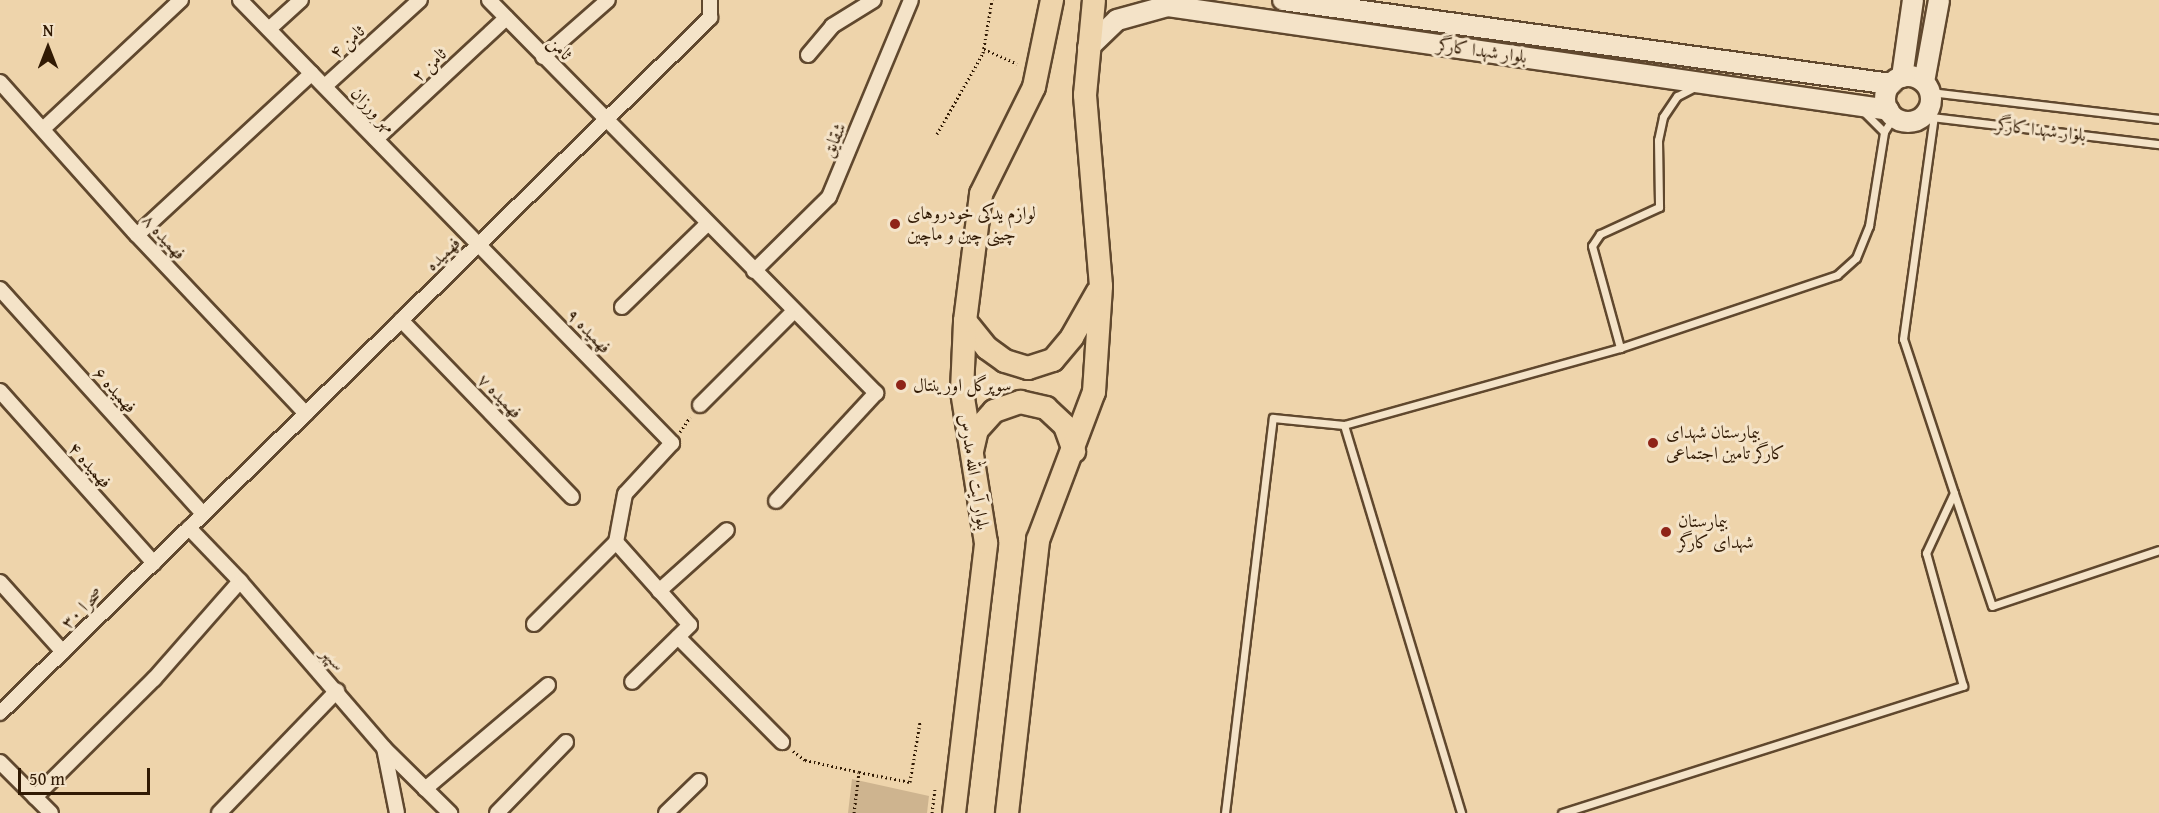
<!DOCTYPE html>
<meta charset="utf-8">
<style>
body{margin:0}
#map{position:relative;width:2159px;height:813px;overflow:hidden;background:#eed4ab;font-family:"Gentium Book Plus",Amiri,serif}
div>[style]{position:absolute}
.green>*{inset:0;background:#ceb48f}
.path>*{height:3px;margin-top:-1.5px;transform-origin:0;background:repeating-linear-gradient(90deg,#311a04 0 1.5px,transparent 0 4.5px)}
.roads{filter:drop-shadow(2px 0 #60482e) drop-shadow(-2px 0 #60482e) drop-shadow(0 2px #60482e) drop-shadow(0 -2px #60482e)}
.lane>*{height:7px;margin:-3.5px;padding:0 3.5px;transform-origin:3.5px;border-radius:3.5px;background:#f4e3c8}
.street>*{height:14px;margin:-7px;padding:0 7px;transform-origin:7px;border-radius:7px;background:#f4e3c8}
.secondary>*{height:20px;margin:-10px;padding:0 10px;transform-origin:10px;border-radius:10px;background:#f4e3c8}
.secondary>.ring{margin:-10px;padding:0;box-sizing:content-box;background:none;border:20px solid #f4e3c8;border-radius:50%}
.primary>*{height:22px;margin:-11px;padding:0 11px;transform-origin:11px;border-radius:11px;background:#eed4ab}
.dots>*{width:16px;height:16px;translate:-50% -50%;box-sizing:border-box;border:3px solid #f4e3c8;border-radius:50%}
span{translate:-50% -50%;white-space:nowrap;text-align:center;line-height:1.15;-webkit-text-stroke:6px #f4e3c8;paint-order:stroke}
.street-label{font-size:18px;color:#311a04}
.poi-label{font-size:18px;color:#311a04}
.left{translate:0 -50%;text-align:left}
.north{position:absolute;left:18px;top:18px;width:60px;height:60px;-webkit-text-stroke:4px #f4e3c8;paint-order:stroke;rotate:0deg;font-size:16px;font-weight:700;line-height:24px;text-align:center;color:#311a04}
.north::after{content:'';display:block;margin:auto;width:21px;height:27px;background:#311a04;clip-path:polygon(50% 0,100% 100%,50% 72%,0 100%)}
.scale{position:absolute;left:18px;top:768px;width:132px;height:27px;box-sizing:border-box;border:3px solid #311a04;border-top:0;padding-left:8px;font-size:18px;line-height:21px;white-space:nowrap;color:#311a04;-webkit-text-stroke:4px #f4e3c8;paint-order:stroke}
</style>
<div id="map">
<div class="green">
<div style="clip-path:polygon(852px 779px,929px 796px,927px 813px,848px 813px)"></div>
</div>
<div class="path">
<div style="left:984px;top:49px;width:36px;rotate:24deg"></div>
<div style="left:937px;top:134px;width:93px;rotate:-60.4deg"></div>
<div style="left:983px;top:53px;width:54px;rotate:-80.4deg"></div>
<div style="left:680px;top:432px;width:18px;rotate:-56deg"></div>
<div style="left:793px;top:751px;width:15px;rotate:37deg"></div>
<div style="left:805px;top:760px;width:55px;rotate:12.5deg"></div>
<div style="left:854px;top:813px;width:41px;rotate:-83deg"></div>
<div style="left:859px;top:772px;width:52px;rotate:11.1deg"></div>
<div style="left:910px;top:782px;width:61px;rotate:-80.5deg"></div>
<div style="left:932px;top:813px;width:24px;rotate:-83deg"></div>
</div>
<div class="roads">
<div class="lane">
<div style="left:1695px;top:87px;width:20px;rotate:153deg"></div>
<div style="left:1677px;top:96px;width:25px;rotate:124deg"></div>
<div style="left:1663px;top:117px;width:24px;rotate:102deg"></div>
<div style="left:1658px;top:140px;width:67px;rotate:89.1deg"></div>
<div style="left:1659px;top:207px;width:65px;rotate:155.4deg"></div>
<div style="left:1600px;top:234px;width:14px;rotate:124deg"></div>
<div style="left:1592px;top:246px;width:106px;rotate:74.6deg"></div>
<div style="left:1620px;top:348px;width:229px;rotate:-18.6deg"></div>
<div style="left:1837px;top:275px;width:25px;rotate:-42deg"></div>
<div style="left:1856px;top:258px;width:35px;rotate:-68deg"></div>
<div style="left:1869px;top:226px;width:95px;rotate:-80.9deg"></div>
<div style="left:1884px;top:132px;width:19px;rotate:-58deg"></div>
<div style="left:1930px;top:92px;width:231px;rotate:6.7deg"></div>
<div style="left:1864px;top:112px;width:28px;rotate:45deg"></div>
<div style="left:1923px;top:116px;width:238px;rotate:6.8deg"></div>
<div style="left:1344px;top:425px;width:405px;rotate:73.2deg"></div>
<div style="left:1954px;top:493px;width:119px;rotate:71.4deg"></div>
<div style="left:1992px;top:606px;width:176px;rotate:-18.5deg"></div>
<div style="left:1225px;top:813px;width:398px;rotate:-83.1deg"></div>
<div style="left:1273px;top:418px;width:71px;rotate:5.6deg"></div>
<div style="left:1344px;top:425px;width:287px;rotate:-15.6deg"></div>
<div style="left:1562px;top:813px;width:421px;rotate:-17.6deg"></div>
<div style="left:1963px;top:686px;width:138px;rotate:-105.5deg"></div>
<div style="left:1926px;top:553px;width:66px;rotate:-65deg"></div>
<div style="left:1954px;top:493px;width:162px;rotate:-108.3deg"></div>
<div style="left:1903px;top:339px;width:224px;rotate:-82.1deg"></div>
</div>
<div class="street">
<div style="left:240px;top:0;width:619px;rotate:45.72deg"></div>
<div style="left:672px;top:443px;width:69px;rotate:132.7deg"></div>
<div style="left:625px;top:494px;width:49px;rotate:100.6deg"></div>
<div style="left:616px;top:542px;width:116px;rotate:135deg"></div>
<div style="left:489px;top:0;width:552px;rotate:45.44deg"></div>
<div style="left:876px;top:393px;width:147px;rotate:132.8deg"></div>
<div style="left:269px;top:29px;width:43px;rotate:-42.2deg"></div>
<div style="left:808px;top:55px;width:38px;rotate:-50deg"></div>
<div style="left:832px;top:26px;width:49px;rotate:-31.8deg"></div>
<div style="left:543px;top:57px;width:86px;rotate:-41.2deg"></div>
<div style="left:0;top:82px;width:205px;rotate:48.2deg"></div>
<div style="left:137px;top:235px;width:246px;rotate:46.6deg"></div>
<div style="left:325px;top:86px;width:128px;rotate:-42.2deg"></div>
<div style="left:43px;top:129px;width:189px;rotate:-43.1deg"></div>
<div style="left:376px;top:139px;width:178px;rotate:-42.9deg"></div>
<div style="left:137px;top:235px;width:238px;rotate:-42.8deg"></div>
<div style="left:754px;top:271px;width:105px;rotate:-44.6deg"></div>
<div style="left:829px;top:197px;width:213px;rotate:-67.4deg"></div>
<div style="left:0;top:289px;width:303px;rotate:47.9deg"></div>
<div style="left:622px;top:307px;width:119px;rotate:-44.3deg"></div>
<div style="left:401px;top:320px;width:246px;rotate:46deg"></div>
<div style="left:0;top:391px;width:231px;rotate:48.2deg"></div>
<div style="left:700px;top:405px;width:133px;rotate:-45deg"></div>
<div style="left:189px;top:528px;width:74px;rotate:46.1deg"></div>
<div style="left:240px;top:581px;width:221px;rotate:49.2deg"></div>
<div style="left:384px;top:748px;width:93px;rotate:44.6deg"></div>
<div style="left:616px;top:542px;width:111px;rotate:48.3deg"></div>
<div style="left:690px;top:625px;width:81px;rotate:135.5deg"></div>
<div style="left:0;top:582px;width:94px;rotate:48deg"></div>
<div style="left:659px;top:591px;width:91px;rotate:-41.9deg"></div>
<div style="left:678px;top:637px;width:148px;rotate:45.3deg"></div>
<div style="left:0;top:713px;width:994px;rotate:-44.39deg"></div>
<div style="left:710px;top:18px;width:18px;rotate:-90deg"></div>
<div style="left:384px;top:748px;width:66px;rotate:78.7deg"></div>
<div style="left:0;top:762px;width:72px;rotate:45deg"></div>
<div style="left:425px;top:789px;width:161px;rotate:-40.2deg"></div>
<div style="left:35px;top:797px;width:168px;rotate:-44.8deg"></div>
<div style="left:154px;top:679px;width:130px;rotate:-48.7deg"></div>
<div style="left:219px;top:813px;width:170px;rotate:-46deg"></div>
<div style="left:497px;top:813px;width:99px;rotate:-45.8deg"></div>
<div style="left:666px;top:813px;width:46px;rotate:-44.1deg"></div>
</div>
<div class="secondary">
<div style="left:1283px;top:0;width:614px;rotate:7.87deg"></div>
<div style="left:1088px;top:48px;width:40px;rotate:-44deg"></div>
<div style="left:1117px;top:20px;width:53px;rotate:-15.4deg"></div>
<div style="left:1168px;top:6px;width:728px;rotate:8.21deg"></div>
<div class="ring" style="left:1885px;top:76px;width:26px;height:26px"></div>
<div style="left:1902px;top:77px;width:78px;rotate:-81.9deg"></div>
<div style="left:1924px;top:82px;width:83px;rotate:-79.6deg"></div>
</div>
<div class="primary">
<div style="left:965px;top:321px;width:35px;rotate:51deg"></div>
<div style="left:987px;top:348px;width:22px;rotate:36deg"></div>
<div style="left:1005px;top:361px;width:24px;rotate:17deg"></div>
<div style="left:1028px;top:368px;width:26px;rotate:-18deg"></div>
<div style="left:1053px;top:360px;width:30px;rotate:-50deg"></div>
<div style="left:1072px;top:337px;width:51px;rotate:-60.4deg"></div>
<div style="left:972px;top:451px;width:22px;rotate:-77deg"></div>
<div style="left:977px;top:430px;width:25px;rotate:-48deg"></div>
<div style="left:994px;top:411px;width:28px;rotate:-19deg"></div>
<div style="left:1020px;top:402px;width:27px;rotate:13deg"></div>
<div style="left:1046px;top:408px;width:26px;rotate:43deg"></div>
<div style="left:1065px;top:426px;width:27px;rotate:70deg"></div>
<div style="left:954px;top:813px;width:272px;rotate:-83.2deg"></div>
<div style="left:986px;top:543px;width:154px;rotate:-99deg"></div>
<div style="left:962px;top:391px;width:70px;rotate:-87.5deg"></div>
<div style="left:965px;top:321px;width:128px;rotate:-82.8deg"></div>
<div style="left:981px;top:194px;width:119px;rotate:-63.6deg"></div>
<div style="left:1034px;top:87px;width:89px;rotate:-78.3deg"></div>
<div style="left:1007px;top:813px;width:275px;rotate:-83.5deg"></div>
<div style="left:1038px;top:540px;width:158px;rotate:-69.3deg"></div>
<div style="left:1094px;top:392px;width:106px;rotate:-86.2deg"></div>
<div style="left:1101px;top:286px;width:192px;rotate:-94.8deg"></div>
<div style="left:1085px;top:95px;width:95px;rotate:-84.6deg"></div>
</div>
</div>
<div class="dots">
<div style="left:895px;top:224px;background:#8f2418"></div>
<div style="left:901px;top:385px;background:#8f2418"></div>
<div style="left:1653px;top:443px;background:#8f2418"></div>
<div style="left:1666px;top:532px;background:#8f2418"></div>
</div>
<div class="street-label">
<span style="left:347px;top:42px;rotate:-42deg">ثامن ۴</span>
<span style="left:560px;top:48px;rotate:46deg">ثامن</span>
<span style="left:1482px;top:51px;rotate:8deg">بلوار شهدا کارگر</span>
<span style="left:429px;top:65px;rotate:-43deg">ثامن ۲</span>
<span style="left:373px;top:110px;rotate:46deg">مهر ورزان</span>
<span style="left:2041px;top:130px;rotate:7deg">بلوار شهدا کارگر</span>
<span style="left:834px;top:140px;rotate:-66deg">شقایق</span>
<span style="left:164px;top:237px;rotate:47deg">فهمیده ۸</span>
<span style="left:443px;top:254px;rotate:-44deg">فهمیده</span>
<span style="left:589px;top:331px;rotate:46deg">فهمیده ۹</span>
<span style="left:115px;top:390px;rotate:48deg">فهمیده ۶</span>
<span style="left:500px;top:396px;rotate:46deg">فهمیده ۷</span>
<span style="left:90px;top:465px;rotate:48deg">فهمیده ۴</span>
<span style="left:974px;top:472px;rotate:81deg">بلوار آیت الله مدرس</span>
<span style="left:82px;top:608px;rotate:-44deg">صحرا ۳۰</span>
<span style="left:333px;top:659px;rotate:49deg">سپهر</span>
</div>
<div class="poi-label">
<span class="left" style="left:907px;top:224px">لوازم یدکی خودروهای<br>چینی چین و ماچین</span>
<span class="left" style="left:913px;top:385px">سوپرگل اورینتال</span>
<span class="left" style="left:1666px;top:443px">بیمارستان شهدای<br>کارگر تامین اجتماعی</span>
<span class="left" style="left:1678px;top:532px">بیمارستان<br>شهدای کارگر</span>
</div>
<div class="north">N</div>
<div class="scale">50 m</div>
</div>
